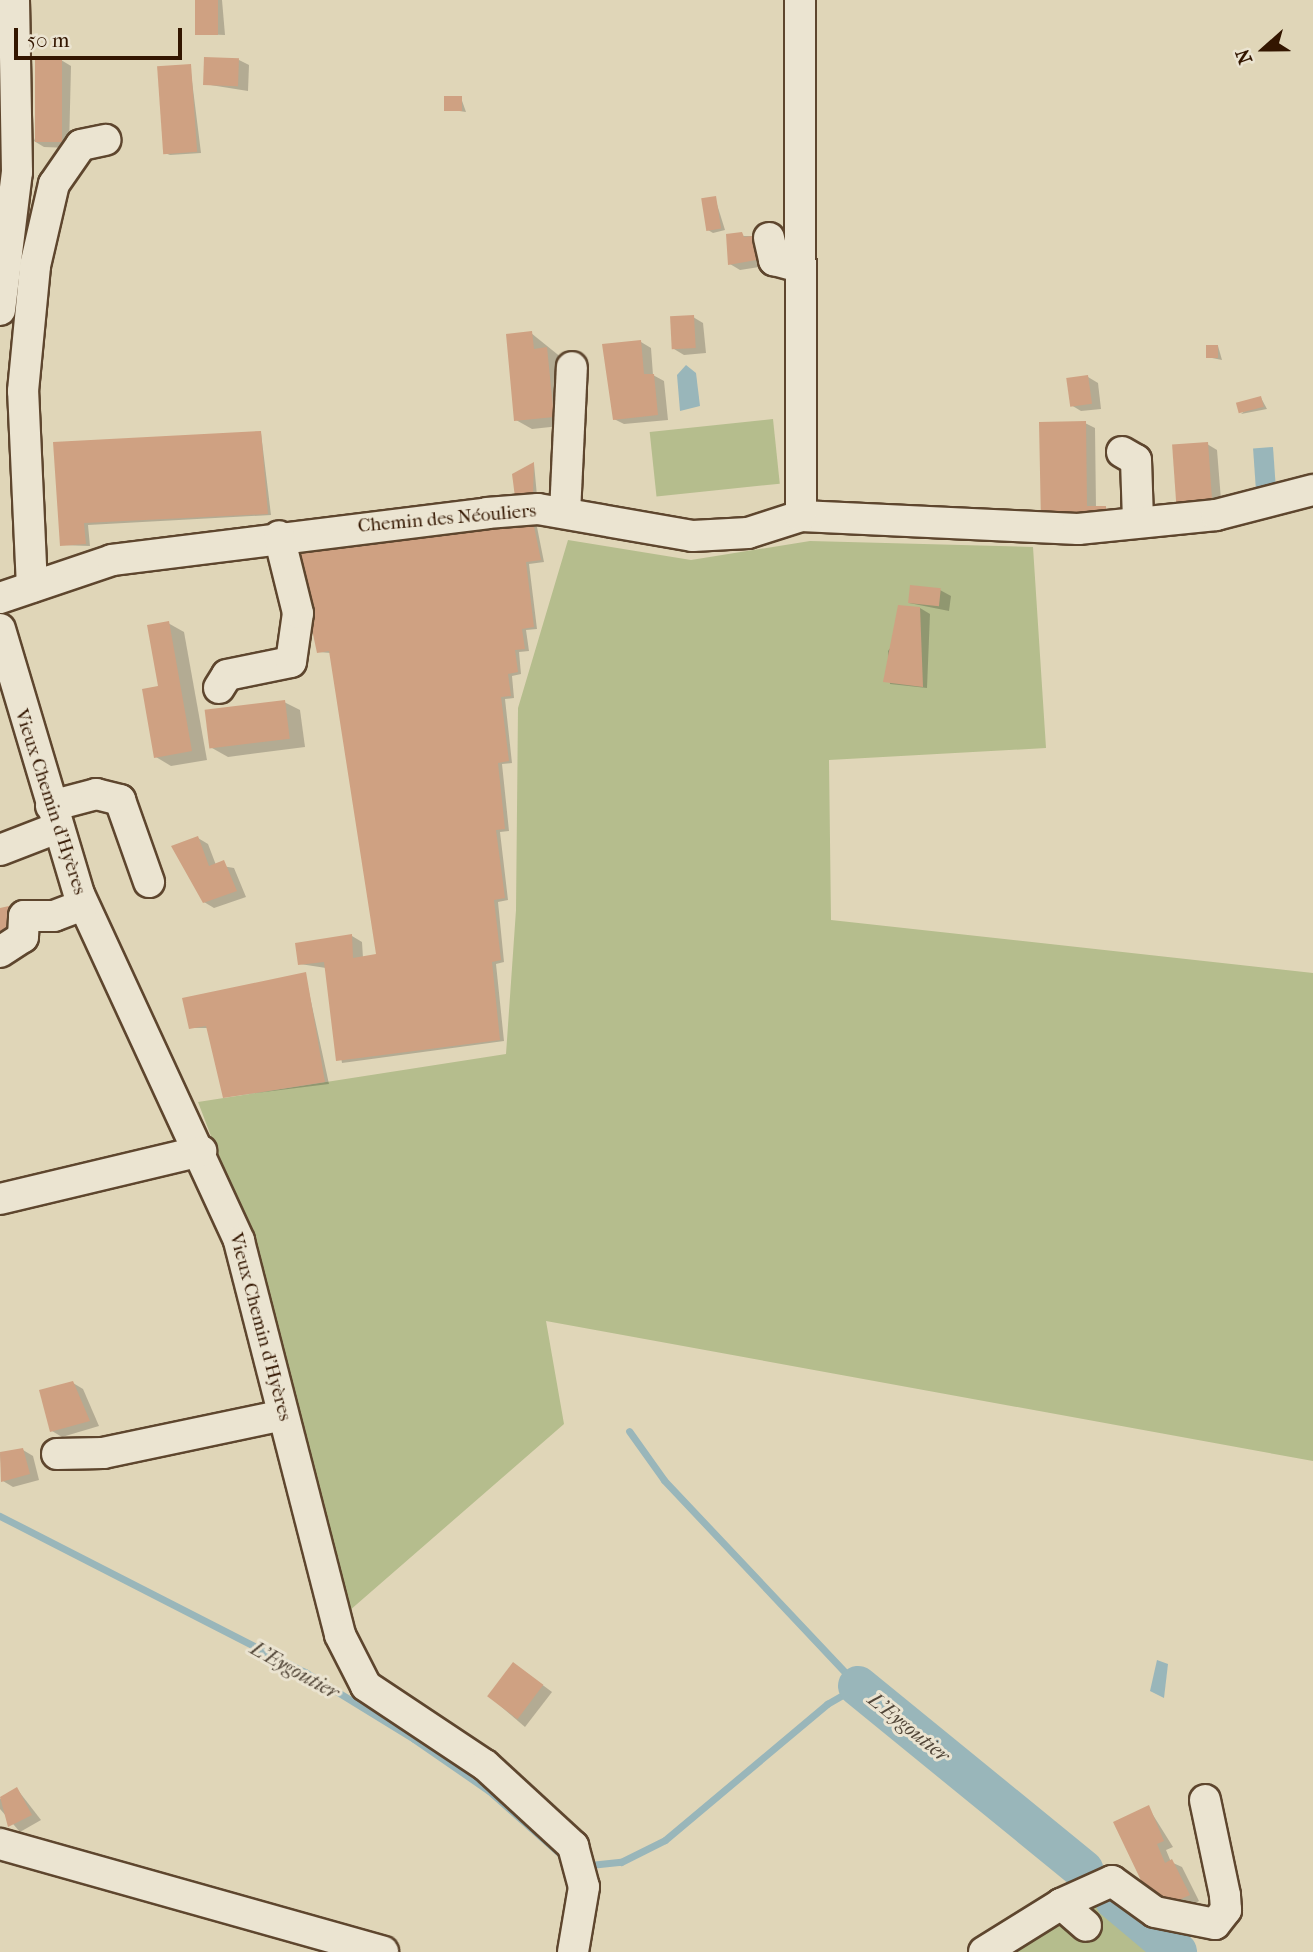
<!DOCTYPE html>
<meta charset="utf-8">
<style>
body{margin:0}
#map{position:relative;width:1313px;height:1952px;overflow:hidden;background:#e0d6b8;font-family:"IM FELL French Canon",serif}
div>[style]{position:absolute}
.green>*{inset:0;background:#b5bd8d;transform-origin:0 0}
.water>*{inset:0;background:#99b6ba;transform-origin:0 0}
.shadow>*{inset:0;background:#0003}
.stream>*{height:7px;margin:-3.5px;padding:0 3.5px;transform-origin:3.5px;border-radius:3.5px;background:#99b6ba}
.river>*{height:40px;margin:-20px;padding:0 20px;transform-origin:20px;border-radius:20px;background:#99b6ba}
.building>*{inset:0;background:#cfa182;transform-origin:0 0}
.roads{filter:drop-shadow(2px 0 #5e462e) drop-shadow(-2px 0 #5e462e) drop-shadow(0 2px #5e462e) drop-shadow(0 -2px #5e462e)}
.minor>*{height:30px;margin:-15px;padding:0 15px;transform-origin:15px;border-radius:15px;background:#ebe4d1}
span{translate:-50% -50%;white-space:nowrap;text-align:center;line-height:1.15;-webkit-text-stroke:6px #ebe4d1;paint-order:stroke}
.street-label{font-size:19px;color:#331600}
.water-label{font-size:21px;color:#524638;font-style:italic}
.north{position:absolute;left:1229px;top:14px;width:70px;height:70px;-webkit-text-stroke:5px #ebe4d1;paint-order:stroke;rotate:249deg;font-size:19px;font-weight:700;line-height:28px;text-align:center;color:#331600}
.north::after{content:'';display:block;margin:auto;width:24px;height:32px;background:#331600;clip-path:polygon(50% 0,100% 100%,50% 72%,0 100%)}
.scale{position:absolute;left:14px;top:28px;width:168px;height:32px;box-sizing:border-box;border:4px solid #331600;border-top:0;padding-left:9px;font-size:21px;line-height:24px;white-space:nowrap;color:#331600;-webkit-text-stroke:5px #ebe4d1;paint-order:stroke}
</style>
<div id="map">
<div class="green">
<div style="left:773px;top:419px;width:65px;height:124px;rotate:84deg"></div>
<div style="clip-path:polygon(568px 540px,691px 560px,810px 541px,1033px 547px,1046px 748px,829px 760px,831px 920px,1313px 973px,1313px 1461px,546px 1321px,564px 1424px,349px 1611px,268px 1286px,198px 1102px,506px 1054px,516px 910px,518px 708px)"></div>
<div style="clip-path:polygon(1102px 1897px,1164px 1952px,1003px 1952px)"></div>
</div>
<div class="water">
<div style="clip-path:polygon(686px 365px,696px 373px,700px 406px,680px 411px,677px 375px)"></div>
<div style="left:1273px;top:447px;width:42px;height:20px;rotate:86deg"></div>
<div style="clip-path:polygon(1157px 1660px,1168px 1664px,1164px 1698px,1150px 1691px)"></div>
</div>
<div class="shadow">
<div style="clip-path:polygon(197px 0,222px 0,225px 35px,199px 34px)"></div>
<div style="clip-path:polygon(61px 60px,71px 66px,69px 148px,44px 147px,34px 141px)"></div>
<div style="clip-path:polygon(239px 60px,249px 65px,248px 91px,204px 84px)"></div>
<div style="clip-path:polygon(190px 65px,201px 153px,170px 155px,165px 153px)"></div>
<div style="clip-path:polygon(461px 98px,466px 112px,446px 109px)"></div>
<div style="clip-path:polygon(715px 198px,725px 230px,713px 233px,708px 230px)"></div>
<div style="clip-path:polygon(728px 236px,760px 236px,772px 265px,740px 270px,730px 264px)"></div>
<div style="clip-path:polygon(693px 317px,703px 323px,706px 353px,684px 355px,674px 349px)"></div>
<div style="clip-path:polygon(531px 333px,562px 358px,569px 425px,532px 429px,516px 420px)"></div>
<div style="clip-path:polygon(641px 342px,651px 348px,653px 375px,664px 381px,668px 420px,624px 424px,614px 419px)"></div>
<div style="clip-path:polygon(1218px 346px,1222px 360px,1207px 357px)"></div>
<div style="clip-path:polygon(1088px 377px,1098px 383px,1101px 409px,1081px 411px,1071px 405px)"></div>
<div style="clip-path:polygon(1261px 398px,1267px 409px,1241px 414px)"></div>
<div style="clip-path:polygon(1085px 423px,1095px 428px,1096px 508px,1116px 513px,1053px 528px)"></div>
<div style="clip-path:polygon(261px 433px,271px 515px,88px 525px,90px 546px,61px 545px,55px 444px)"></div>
<div style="clip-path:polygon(1207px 444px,1217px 450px,1222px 512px,1189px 515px)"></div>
<div style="clip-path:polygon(534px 464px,537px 496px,522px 498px)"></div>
<div style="clip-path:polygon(536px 522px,544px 562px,529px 564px,537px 629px,526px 630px,529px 651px,519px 652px,521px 674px,512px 676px,514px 698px,505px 699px,512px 763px,502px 764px,509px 831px,500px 832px,508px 900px,498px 902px,504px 962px,496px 964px,504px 1041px,342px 1063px,326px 968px,300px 964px,352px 936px,362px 942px,363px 958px,378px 956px,331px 653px,318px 652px)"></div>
<div style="clip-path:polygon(940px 590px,951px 596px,949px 611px,909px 603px)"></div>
<div style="clip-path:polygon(920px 608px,930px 614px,927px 688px,890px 684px,888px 651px)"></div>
<div style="clip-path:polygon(168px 623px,184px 632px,207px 760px,171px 766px,156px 757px)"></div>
<div style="clip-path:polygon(284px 702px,300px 710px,305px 747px,228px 757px,212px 748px)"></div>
<div style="clip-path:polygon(198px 838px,208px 844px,216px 865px,234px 868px,246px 897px,214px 908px,204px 902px)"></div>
<div style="clip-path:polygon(305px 974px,329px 1084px,224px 1097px,208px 1028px,190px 1028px)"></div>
<div style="clip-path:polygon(73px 1383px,83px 1389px,99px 1426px,62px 1437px,52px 1431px)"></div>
<div style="clip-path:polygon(23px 1450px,33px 1456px,39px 1480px,13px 1487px,3px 1481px,0 1454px)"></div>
<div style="clip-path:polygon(540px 1683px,552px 1692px,525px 1727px,490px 1697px)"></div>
<div style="clip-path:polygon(17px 1789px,41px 1820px,20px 1832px,0 1809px,0 1799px)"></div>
<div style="clip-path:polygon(1148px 1807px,1173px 1847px,1166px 1850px,1171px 1862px,1182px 1867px,1199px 1901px,1175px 1915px,1164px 1909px)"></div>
</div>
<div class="stream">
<div style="left:0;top:1516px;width:343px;rotate:27.1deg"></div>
<div style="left:305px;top:1672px;width:128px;rotate:31.6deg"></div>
<div style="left:414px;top:1739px;width:91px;rotate:34.7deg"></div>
<div style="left:489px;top:1791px;width:104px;rotate:41.5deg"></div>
<div style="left:590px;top:1865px;width:31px;rotate:-6deg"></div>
<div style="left:621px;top:1862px;width:49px;rotate:-26.6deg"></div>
<div style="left:665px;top:1840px;width:212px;rotate:-40deg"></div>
<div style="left:827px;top:1704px;width:36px;rotate:-30deg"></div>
<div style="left:858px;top:1686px;width:283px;rotate:-133.3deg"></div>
<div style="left:664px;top:1480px;width:60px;rotate:-125.5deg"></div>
</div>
<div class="river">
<div style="left:858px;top:1686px;width:291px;rotate:39.2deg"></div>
<div style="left:1115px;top:1900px;width:81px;rotate:40deg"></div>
</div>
<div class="building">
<div style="left:195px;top:0;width:23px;height:35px"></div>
<div style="left:204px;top:57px;width:35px;height:28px;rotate:2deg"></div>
<div style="left:35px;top:58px;width:27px;height:84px"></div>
<div style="left:191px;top:64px;width:88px;height:34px;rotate:86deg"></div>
<div style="left:462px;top:96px;width:15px;height:18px;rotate:90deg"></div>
<div style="left:716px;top:196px;width:33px;height:15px;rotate:81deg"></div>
<div style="clip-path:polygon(742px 232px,744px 237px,760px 235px,762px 259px,728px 265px,726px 234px)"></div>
<div style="left:694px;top:315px;width:33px;height:24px;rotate:87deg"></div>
<div style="clip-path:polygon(532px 331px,534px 349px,547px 347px,554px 417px,514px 421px,506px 334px)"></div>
<div style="clip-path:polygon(641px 340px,644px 374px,654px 374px,658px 415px,613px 420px,602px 344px)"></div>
<div style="left:1206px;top:345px;width:12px;height:13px"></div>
<div style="left:1088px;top:375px;width:29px;height:22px;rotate:82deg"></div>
<div style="left:1261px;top:396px;width:11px;height:26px;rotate:75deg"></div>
<div style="clip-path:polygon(1086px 421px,1087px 506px,1106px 506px,1107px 521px,1041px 523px,1039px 422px)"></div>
<div style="clip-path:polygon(261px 431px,268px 514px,84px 523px,86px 544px,60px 546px,53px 442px)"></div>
<div style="left:1208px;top:442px;width:65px;height:36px;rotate:86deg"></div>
<div style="clip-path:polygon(534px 462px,533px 494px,515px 497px,512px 474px)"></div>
<div style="clip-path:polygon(532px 517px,541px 560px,526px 562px,534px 627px,522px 629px,525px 649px,515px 650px,518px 672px,508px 674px,511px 696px,501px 697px,509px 761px,498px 763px,505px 829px,496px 830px,505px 898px,494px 900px,501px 960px,492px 962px,500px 1040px,336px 1061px,324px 962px,298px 965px,295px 943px,352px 934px,353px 958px,376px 954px,329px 651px,317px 653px,294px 545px)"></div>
<div style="left:910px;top:585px;width:31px;height:18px;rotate:6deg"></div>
<div style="clip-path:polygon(898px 605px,920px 607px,923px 687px,883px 682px)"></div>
<div style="clip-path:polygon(169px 621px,192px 751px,154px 758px,142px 689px,158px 686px,147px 625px)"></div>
<div style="left:285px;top:700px;width:39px;height:81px;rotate:83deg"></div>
<div style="clip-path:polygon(198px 836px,209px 866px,224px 860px,237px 891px,203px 903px,171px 846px)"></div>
<div style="clip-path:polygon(9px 906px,15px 933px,0 936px,0 908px)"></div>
<div style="clip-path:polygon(306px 972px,325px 1082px,223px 1098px,206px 1026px,189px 1029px,182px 998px)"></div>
<div style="clip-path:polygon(73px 1381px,90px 1421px,50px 1432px,39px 1390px)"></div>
<div style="clip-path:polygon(23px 1448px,30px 1474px,1px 1482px,0 1452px)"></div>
<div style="left:513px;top:1662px;width:38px;height:43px;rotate:37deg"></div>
<div style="clip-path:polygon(17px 1787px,32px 1815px,8px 1827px,0 1797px)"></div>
<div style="clip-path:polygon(1149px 1805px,1164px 1841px,1157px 1844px,1165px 1863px,1172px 1859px,1190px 1895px,1172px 1903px,1148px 1895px,1113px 1822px)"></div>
</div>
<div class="roads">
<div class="minor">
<div style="left:769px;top:238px;width:23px;rotate:77deg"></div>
<div style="left:774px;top:260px;width:28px;rotate:15deg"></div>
<div style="left:0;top:310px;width:139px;rotate:-83deg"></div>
<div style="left:17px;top:172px;width:172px;rotate:-91deg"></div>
<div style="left:1122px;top:452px;width:16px;rotate:30deg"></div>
<div style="left:1136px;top:460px;width:60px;rotate:88.1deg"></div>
<div style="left:565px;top:513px;width:146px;rotate:-87.3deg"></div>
<div style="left:801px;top:516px;width:277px;rotate:2.7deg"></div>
<div style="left:1078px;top:529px;width:139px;rotate:-5.8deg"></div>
<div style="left:1216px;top:515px;width:100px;rotate:-14.5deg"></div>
<div style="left:32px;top:587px;width:196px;rotate:-92.6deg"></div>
<div style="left:23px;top:391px;width:126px;rotate:-84.5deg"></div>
<div style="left:35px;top:266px;width:84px;rotate:-77deg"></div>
<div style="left:54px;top:184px;width:47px;rotate:-55.3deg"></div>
<div style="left:81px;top:145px;width:25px;rotate:-12deg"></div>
<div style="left:0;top:598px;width:118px;rotate:-18.7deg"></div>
<div style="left:112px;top:560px;width:378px;rotate:-7.1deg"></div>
<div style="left:487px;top:513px;width:51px;rotate:-4.5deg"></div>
<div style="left:538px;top:509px;width:157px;rotate:9.9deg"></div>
<div style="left:693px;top:536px;width:55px;rotate:-3.1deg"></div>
<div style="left:748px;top:533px;width:56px;rotate:-17.8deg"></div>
<div style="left:801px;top:516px;width:516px;rotate:-90.11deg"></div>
<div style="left:0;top:629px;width:277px;rotate:73.4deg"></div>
<div style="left:79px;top:894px;width:382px;rotate:65.2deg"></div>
<div style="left:239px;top:1241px;width:407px;rotate:75.6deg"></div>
<div style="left:340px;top:1635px;width:57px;rotate:63deg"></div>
<div style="left:366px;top:1686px;width:143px;rotate:33.6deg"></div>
<div style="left:485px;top:1765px;width:120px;rotate:42.6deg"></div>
<div style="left:573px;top:1846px;width:42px;rotate:75deg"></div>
<div style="left:584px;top:1887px;width:66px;rotate:99.6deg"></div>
<div style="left:219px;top:688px;width:15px;rotate:-58deg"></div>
<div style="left:227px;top:675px;width:65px;rotate:-11.5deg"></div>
<div style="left:291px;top:662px;width:49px;rotate:-81.9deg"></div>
<div style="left:298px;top:613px;width:79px;rotate:-103.9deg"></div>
<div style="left:51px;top:806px;width:47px;rotate:-14.9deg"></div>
<div style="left:96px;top:794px;width:25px;rotate:14deg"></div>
<div style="left:120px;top:800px;width:87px;rotate:70.5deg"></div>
<div style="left:0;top:850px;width:61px;rotate:-21.1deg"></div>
<div style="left:0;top:952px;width:27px;rotate:-33deg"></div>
<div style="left:23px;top:937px;width:21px;rotate:-87deg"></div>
<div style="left:24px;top:916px;width:30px"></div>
<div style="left:54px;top:916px;width:31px;rotate:-21deg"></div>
<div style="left:0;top:1199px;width:207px;rotate:-13.4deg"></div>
<div style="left:57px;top:1454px;width:46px;rotate:-1.2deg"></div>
<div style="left:103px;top:1453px;width:184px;rotate:-11.9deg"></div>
<div style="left:0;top:1844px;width:398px;rotate:15.7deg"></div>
<div style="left:1061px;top:1904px;width:56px;rotate:-24.3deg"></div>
<div style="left:1112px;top:1881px;width:53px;rotate:35.8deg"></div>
<div style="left:1155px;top:1912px;width:61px;rotate:11.3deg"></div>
<div style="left:1215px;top:1924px;width:18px;rotate:-52deg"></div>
<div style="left:1226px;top:1910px;width:15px;rotate:-94deg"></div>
<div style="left:1225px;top:1895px;width:97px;rotate:-101.9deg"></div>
<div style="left:984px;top:1952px;width:91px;rotate:-31.9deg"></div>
<div style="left:1061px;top:1904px;width:33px;rotate:41deg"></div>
</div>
</div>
<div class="street-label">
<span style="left:447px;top:519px;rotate:-5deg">Chemin des Néouliers</span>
<span style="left:50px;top:802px;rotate:72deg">Vieux Chemin d'Hyères</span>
<span style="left:260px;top:1327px;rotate:75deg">Vieux Chemin d'Hyères</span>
</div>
<div class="water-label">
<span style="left:295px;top:1670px;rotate:29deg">L'Eygoutier</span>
<span style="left:909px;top:1727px;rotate:39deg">L'Eygoutier</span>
</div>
<div class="north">N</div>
<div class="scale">50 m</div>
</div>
